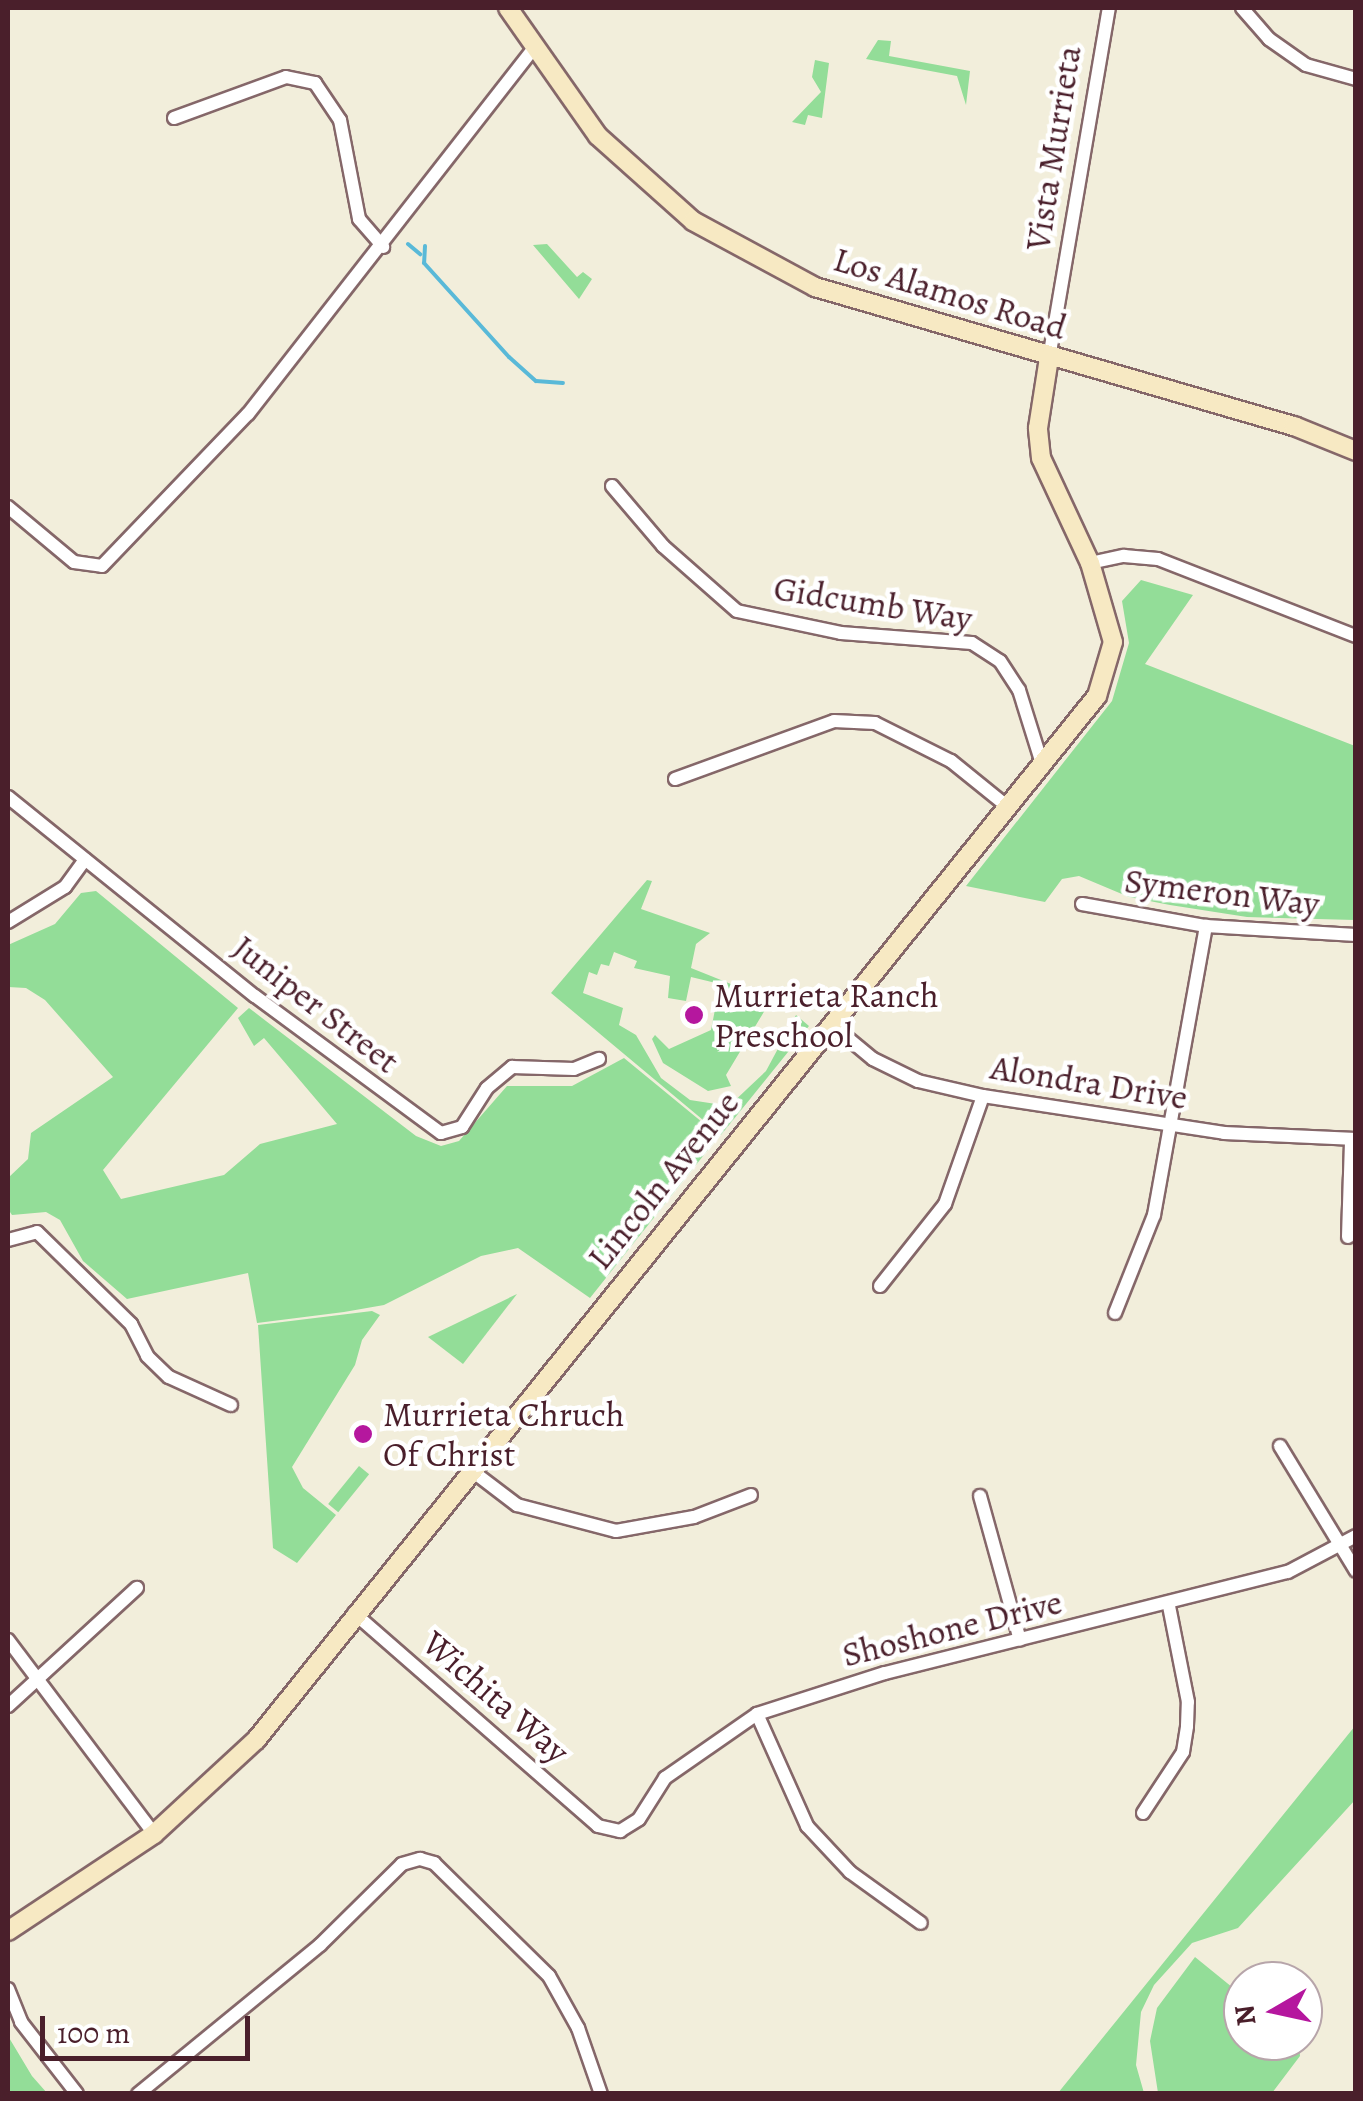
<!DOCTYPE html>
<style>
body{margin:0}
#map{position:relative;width:1363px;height:2101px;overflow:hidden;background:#f2eedb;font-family:Alegreya,serif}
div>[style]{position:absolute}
.green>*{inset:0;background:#93dd98;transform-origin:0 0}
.stream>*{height:4px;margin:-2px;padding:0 2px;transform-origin:2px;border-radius:2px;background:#59b9d8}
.roads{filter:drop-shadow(2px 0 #856769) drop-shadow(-2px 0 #856769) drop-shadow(0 2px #856769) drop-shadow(0 -2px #856769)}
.street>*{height:12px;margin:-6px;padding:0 6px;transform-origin:6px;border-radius:6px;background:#fff}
.secondary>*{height:18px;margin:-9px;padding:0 9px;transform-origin:9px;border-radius:9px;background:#f7e9c3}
.dots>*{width:28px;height:28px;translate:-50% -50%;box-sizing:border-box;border:5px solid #fff;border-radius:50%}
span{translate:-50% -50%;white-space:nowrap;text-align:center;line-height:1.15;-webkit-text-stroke:9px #fff;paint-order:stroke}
.street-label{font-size:35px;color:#4a1f2b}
.poi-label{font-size:35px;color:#4a1f2b}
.left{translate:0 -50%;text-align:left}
.frame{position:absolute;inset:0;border:10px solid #4a1f2b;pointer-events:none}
.north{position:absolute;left:1223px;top:1961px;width:100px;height:100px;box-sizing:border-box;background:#fff;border:2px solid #b7a5aa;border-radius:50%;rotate:261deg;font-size:28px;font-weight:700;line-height:40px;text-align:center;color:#4a1f2b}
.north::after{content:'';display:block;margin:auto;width:35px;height:45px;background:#b5179e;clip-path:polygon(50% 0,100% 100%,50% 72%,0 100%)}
.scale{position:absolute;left:40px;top:2016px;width:210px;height:45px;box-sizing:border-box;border:5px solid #4a1f2b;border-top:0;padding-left:12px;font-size:30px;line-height:35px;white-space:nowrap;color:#4a1f2b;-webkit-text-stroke:8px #fff;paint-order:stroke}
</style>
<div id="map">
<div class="green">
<div style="clip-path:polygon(878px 40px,891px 41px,889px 56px,970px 71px,966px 105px,957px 76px,866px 59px)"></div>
<div style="clip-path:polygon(815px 60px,829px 63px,822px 118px,808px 115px,805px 125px,792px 122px,821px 92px,812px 77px)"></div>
<div style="clip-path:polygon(547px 244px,577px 277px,583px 272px,592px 279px,579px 299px,533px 245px)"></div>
<div style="clip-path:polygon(1141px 580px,1193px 595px,1145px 664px,1355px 746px,1355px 920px,1247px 917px,1170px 905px,1129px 897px,1079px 876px,1062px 879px,1045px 902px,966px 886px,1112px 701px,1129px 643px,1122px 601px)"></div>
<div style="clip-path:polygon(647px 880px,652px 881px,641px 909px,710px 933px,696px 944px,691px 968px,771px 1000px,726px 1075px,731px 1086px,708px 1091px,663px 1063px,652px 1039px,655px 1035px,669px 1049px,711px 1030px,720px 984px,691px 977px,686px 1001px,668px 998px,670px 976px,634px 968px,637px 961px,614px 952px,609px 966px,601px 964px,597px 975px,589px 972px,583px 993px,623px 1008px,619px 1025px,636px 1035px,661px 1078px,690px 1100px,729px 1106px,766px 1071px,796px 1015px,809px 1026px,721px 1135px,551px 993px)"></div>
<div style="clip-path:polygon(96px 891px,238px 1008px,103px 1170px,121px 1199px,224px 1175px,260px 1144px,337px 1124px,264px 1038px,254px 1046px,238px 1018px,249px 1008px,416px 1136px,441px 1146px,459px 1141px,507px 1086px,572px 1086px,624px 1058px,719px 1136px,590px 1298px,518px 1248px,481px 1256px,384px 1305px,344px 1312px,257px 1323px,248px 1273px,127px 1299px,83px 1261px,60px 1220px,46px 1212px,12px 1215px,8px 1209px,8px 1178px,28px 1159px,31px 1133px,113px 1077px,45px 1000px,26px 988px,8px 987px,8px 945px,55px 924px,81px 893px)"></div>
<div style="clip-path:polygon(517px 1294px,463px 1364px,428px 1337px)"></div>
<div style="clip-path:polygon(372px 1311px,380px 1315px,362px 1340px,355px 1365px,292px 1467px,303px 1488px,336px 1515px,297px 1563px,273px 1548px,258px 1325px)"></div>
<div style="left:359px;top:1466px;width:13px;height:49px;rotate:39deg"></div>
<div style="clip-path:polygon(1355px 1726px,1355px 1800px,1238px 1928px,1192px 1943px,1154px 1985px,1141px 2012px,1136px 2065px,1144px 2093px,1058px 2093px)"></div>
<div style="clip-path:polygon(1195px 1957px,1243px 1996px,1243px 2041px,1299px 2041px,1300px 2056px,1272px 2093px,1158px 2093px,1150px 2041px,1157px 2008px)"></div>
<div style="clip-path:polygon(8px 2036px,32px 2076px,47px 2093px,8px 2093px)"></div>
</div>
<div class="stream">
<div style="left:408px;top:244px;width:16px;rotate:40deg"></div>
<div style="left:425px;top:246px;width:17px;rotate:93deg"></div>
<div style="left:424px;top:263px;width:127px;rotate:47.9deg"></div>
<div style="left:509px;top:357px;width:36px;rotate:42deg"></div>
<div style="left:536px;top:381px;width:27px;rotate:4deg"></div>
</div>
<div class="roads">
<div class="street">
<div style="left:1242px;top:8px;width:41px;rotate:48.9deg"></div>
<div style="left:1269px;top:39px;width:45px;rotate:35.1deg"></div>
<div style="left:1306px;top:65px;width:52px;rotate:15.6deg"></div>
<div style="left:174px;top:118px;width:119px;rotate:-20.1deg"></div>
<div style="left:286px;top:77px;width:30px;rotate:12deg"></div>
<div style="left:315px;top:83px;width:45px;rotate:56deg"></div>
<div style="left:340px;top:120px;width:101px;rotate:79.1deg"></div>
<div style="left:359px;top:219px;width:37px;rotate:49deg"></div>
<div style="left:1049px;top:358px;width:355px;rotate:-80.3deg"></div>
<div style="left:612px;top:486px;width:79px;rotate:49.6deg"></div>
<div style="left:663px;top:546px;width:98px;rotate:41.3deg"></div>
<div style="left:737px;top:611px;width:106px;rotate:11.9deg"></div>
<div style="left:841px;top:633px;width:131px;rotate:4.4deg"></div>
<div style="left:972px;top:643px;width:33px;rotate:33deg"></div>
<div style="left:1000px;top:661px;width:35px;rotate:57deg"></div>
<div style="left:1019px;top:690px;width:81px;rotate:72.7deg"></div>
<div style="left:8px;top:507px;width:86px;rotate:39.8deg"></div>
<div style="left:74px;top:562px;width:28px;rotate:8deg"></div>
<div style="left:102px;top:566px;width:211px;rotate:-46.2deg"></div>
<div style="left:248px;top:414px;width:463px;rotate:-52deg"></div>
<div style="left:1090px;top:563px;width:35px;rotate:-12deg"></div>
<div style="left:1124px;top:556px;width:34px;rotate:5deg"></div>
<div style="left:1158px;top:559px;width:212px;rotate:21.3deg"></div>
<div style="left:675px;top:779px;width:169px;rotate:-20deg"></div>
<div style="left:834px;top:721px;width:41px;rotate:2.8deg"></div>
<div style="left:875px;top:723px;width:85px;rotate:26.6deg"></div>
<div style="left:951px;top:761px;width:75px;rotate:39deg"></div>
<div style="left:8px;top:797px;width:317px;rotate:38.9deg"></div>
<div style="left:255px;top:996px;width:231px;rotate:36.4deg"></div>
<div style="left:441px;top:1133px;width:22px;rotate:-16deg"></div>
<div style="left:462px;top:1127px;width:46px;rotate:-57.3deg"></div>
<div style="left:487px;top:1088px;width:33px;rotate:-40deg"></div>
<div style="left:512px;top:1067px;width:62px;rotate:1.8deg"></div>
<div style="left:574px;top:1069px;width:27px;rotate:-22deg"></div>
<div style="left:1082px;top:904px;width:126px;rotate:10.1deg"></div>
<div style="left:1206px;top:926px;width:150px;rotate:3.4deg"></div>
<div style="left:8px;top:922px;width:67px;rotate:-31.6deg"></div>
<div style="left:65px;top:887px;width:34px;rotate:-54deg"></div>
<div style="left:832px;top:1025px;width:53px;rotate:39.7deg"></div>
<div style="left:873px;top:1059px;width:50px;rotate:26.1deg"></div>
<div style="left:918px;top:1081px;width:67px;rotate:13deg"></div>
<div style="left:983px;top:1096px;width:244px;rotate:8.7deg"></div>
<div style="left:1224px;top:1133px;width:132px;rotate:2.6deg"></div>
<div style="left:1348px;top:1237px;width:97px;rotate:-88.2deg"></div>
<div style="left:8px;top:1240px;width:30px;rotate:-15deg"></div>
<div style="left:37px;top:1232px;width:132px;rotate:44.4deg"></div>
<div style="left:131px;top:1324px;width:36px;rotate:63deg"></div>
<div style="left:147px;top:1356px;width:30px;rotate:44deg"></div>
<div style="left:169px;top:1377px;width:68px;rotate:24.3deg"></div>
<div style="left:880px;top:1286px;width:105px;rotate:-51.6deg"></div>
<div style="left:945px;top:1204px;width:114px;rotate:-70.6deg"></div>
<div style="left:1115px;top:1313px;width:105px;rotate:-68.3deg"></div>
<div style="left:1154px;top:1215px;width:294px;rotate:-79.8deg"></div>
<div style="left:1280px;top:1446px;width:146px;rotate:58.7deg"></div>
<div style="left:471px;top:1470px;width:58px;rotate:37.3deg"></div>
<div style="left:517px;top:1505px;width:102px;rotate:14.7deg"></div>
<div style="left:616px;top:1531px;width:79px;rotate:-10.2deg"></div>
<div style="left:694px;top:1517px;width:61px;rotate:-21.1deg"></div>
<div style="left:980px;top:1496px;width:149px;rotate:74.5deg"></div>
<div style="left:354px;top:1613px;width:324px;rotate:41.1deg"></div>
<div style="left:598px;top:1826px;width:23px;rotate:13deg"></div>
<div style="left:620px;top:1831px;width:22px;rotate:-32deg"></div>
<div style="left:639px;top:1819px;width:49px;rotate:-57.6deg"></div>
<div style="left:665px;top:1778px;width:112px;rotate:-34.8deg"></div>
<div style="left:757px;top:1714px;width:134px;rotate:-17.8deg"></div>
<div style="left:885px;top:1673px;width:415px;rotate:-14.1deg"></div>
<div style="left:1288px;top:1572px;width:77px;rotate:-27.9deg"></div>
<div style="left:8px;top:1640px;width:243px;rotate:53deg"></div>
<div style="left:8px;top:1706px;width:175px;rotate:-42.5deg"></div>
<div style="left:757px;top:1714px;width:123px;rotate:65.9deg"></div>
<div style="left:807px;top:1826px;width:63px;rotate:46.9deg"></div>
<div style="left:850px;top:1872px;width:87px;rotate:35.7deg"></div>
<div style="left:1143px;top:1813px;width:73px;rotate:-56.7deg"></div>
<div style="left:1183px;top:1752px;width:26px;rotate:-81deg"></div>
<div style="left:1187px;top:1726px;width:24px;rotate:-88deg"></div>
<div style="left:1188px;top:1702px;width:98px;rotate:-101.2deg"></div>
<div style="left:8px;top:1989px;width:35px;rotate:68deg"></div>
<div style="left:21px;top:2022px;width:91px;rotate:52.1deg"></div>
<div style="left:138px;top:2094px;width:235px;rotate:-39.3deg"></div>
<div style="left:320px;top:1945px;width:115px;rotate:-44.6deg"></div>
<div style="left:402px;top:1864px;width:19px;rotate:-16deg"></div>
<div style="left:420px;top:1859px;width:15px;rotate:16deg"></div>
<div style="left:434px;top:1863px;width:161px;rotate:44.5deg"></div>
<div style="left:549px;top:1976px;width:60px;rotate:60.9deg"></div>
<div style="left:578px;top:2028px;width:70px;rotate:70.8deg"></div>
</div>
<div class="secondary">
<div style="left:508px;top:8px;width:156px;rotate:54.9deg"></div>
<div style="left:598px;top:136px;width:127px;rotate:41.8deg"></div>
<div style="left:693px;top:221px;width:139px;rotate:28.4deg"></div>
<div style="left:815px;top:287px;width:499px;rotate:16.2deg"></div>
<div style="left:1294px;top:426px;width:67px;rotate:22deg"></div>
<div style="left:8px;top:1931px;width:175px;rotate:-33.6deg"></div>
<div style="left:154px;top:1834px;width:139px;rotate:-42.7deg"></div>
<div style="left:256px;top:1740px;width:1341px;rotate:-51.15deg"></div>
<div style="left:1097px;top:696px;width:56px;rotate:-73.5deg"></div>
<div style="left:1113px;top:642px;width:82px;rotate:-106.2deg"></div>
<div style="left:1090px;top:563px;width:116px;rotate:-115deg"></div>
<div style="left:1041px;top:458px;width:30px;rotate:-96deg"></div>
<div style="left:1038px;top:428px;width:71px;rotate:-81.1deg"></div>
</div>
</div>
<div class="dots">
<div style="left:694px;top:1015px;background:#b5179e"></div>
<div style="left:363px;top:1434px;background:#b5179e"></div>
</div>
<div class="street-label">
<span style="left:1053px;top:148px;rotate:-81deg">Vista Murrieta</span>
<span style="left:950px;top:293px;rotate:17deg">Los Alamos Road</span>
<span style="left:873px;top:603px;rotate:9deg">Gidcumb Way</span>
<span style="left:1222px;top:892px;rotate:7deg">Symeron Way</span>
<span style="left:316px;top:1004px;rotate:38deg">Juniper Street</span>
<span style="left:1089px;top:1082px;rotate:9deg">Alondra Drive</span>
<span style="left:663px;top:1180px;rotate:-51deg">Lincoln Avenue</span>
<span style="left:952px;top:1628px;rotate:-14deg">Shoshone Drive</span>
<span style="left:496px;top:1697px;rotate:41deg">Wichita Way</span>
</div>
<div class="poi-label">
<span class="left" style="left:714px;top:1015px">Murrieta Ranch<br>Preschool</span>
<span class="left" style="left:383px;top:1434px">Murrieta Chruch<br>Of Christ</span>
</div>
<div class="frame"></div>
<div class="north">N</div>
<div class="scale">100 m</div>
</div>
